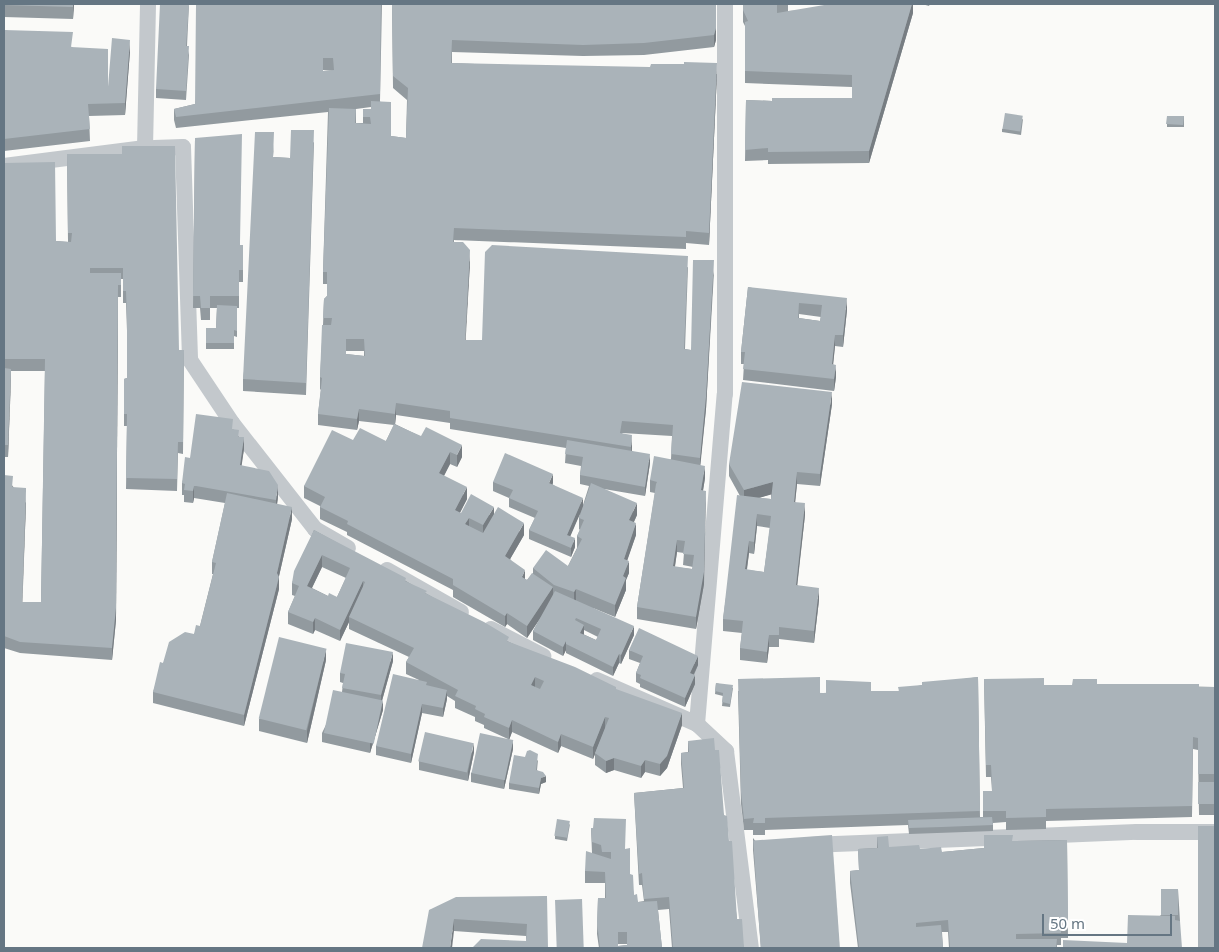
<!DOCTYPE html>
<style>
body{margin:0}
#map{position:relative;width:1219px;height:952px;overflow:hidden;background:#fafaf8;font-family:"Noto Sans",sans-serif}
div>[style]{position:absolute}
.street>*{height:16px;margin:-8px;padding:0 8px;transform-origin:8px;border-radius:8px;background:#c3c8cc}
.wall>*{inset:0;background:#929a9f;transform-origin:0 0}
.shaded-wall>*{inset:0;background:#777d82}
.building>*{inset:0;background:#aab3b9;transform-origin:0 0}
span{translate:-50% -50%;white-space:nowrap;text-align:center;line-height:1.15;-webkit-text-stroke:5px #fff;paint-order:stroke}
.frame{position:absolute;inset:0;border:5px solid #657683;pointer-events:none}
.scale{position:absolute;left:1042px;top:914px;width:130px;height:22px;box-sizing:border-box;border:2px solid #657683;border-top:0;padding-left:6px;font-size:15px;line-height:18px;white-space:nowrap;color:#657683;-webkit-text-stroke:4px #fff;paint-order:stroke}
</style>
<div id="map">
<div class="street">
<div style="left:154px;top:148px;width:29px;rotate:-2deg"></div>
<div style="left:183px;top:147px;width:213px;rotate:88.1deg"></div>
<div style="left:190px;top:360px;width:76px;rotate:56.3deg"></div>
<div style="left:232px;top:423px;width:135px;rotate:51.9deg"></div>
<div style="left:315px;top:529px;width:38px;rotate:30deg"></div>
<div style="left:4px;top:166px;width:142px;rotate:-7.3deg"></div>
<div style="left:145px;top:148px;width:144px;rotate:-88.8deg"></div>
<div style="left:387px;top:570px;width:85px;rotate:29.6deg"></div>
<div style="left:491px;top:629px;width:59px;rotate:27.4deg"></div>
<div style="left:597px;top:680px;width:109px;rotate:23.7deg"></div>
<div style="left:697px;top:724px;width:40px;rotate:43deg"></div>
<div style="left:726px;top:751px;width:199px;rotate:82.8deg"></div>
<div style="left:697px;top:724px;width:331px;rotate:-85.2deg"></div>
<div style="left:725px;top:394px;width:390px;rotate:-90deg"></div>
<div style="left:810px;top:845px;width:327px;rotate:-2.3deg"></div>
<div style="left:1137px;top:832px;width:78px"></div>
</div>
<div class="wall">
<div style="clip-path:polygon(4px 4px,74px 4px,73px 19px,4px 17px)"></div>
<div style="clip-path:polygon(87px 4px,112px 4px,112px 5px)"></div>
<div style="clip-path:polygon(189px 4px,187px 46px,189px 55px,186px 100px,156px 98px,156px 89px)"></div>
<div style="clip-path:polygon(evenodd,382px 4px,380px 101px,391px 136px,406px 138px,407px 100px,393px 88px,392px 4px,716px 4px,716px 40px,714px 47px,644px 55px,583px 56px,452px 52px,452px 63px,717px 74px,709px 245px,686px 243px,686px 249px,454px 240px,454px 242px,470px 262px,465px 340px,482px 340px,688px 267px,685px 349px,691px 350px,714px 272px,706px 409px,700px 465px,705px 478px,703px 491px,704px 584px,696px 629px,637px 619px,637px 607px,655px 493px,650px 492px,650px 480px,671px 459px,672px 436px,622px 433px,632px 446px,632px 451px,650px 463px,645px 496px,604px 489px,637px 515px,634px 522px,636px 535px,627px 560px,629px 573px,626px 580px,626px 590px,615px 617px,593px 608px,634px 635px,621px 664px,619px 663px,613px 676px,566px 653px,566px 650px,563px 656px,533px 640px,533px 631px,541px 617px,527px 638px,507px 624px,505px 627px,453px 597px,453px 590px,347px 535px,347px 532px,320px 519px,320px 506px,304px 498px,304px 486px,353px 440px,386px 441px,394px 425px,359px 421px,357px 430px,318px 425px,318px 414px,321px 390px,320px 389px,320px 377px,323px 325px,324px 299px,327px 296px,327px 284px,323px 284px,323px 272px,328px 112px,176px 128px,174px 120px,174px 109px,195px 104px,382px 4px,323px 70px,333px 70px,323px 71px,323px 70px,382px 4px,371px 107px,371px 109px,363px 109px,363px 123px,356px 123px,356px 109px,371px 107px,382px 4px,346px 351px,364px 351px,364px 356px,346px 354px,346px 351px,382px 4px,396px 415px,450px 423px,450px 429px,566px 448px,565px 463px,581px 466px,580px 475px,580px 484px,589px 486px,583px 505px,552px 484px,553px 483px,493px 482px,493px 491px,509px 498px,509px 507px,535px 518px,529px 530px,529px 539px,571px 557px,575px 547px,570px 536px,580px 513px,579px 518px,579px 529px,580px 530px,577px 536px,577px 548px,568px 566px,533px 568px,533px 573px,527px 580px,525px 579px,510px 559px,524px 535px,494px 515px,460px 513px,467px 499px,444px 476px,450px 464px,457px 467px,462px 457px,395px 424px,396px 415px,382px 4px,677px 552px,684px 553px,683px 565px,693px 567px,692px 569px,675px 567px,677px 552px,382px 4px,584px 630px,598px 637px,596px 640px,583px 634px,584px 630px)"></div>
<div style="clip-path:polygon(743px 4px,788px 4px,788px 11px,913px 4px,913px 13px,869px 163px,768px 164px,768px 160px,745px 161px,746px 100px,772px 101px,852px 98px,852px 87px,745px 83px,745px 26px,743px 22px)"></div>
<div style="clip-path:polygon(922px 4px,930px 4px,929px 6px)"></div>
<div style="clip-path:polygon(4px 30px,72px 47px,108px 87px,130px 51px,125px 115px,89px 116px,90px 141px,4px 151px)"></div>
<div style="left:1167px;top:116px;width:17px;height:11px"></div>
<div style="clip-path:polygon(1023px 119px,1021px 135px,1002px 132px,1002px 129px)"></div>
<div style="clip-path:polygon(195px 138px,240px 245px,243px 245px,243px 282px,239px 282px,239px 308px,237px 308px,237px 337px,234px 336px,234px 349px,206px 349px,206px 328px,216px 328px,217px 308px,210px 308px,210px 320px,201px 320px,200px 308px,193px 308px)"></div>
<div style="clip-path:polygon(314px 142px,306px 395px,243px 391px,243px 379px,274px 144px,273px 157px,290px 158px)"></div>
<div style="clip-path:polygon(67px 154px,179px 350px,184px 350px,183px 454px,178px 453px,177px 491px,126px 489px,127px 426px,124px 426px,124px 379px,127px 378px,127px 331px,126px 303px,123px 303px,123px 279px,121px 279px,121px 297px,118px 297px,116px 620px,112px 660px,20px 653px,4px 648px,4px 475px,26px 503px,22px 602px,41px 602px,45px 371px,11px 371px,8px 457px,4px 457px,4px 163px,56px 241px,68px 242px)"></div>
<div style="clip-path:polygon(evenodd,748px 287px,847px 310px,843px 347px,835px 346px,833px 364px,836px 377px,834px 391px,743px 380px,744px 364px,741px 364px,741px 352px,748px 287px,799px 314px,821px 317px,820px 321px,799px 318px,799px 314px)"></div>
<div style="clip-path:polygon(evenodd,832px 404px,820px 486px,797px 484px,795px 502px,805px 515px,797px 585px,819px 600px,814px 643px,779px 639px,779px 647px,769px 647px,767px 663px,740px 660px,740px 648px,742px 633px,723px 631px,723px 619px,740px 496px,729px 476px,729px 464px,832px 404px,771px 494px,771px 499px,759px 498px,771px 494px,832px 404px,757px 526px,770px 528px,764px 572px,747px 570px,749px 553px,754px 554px,757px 526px)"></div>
<div style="clip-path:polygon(233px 429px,239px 437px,244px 449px,241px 466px,278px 497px,277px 504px,292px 519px,279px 576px,279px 589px,244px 726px,153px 703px,153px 692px,163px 663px,194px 634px,200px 626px,213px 574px,212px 574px,212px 562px,225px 503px,194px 498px,193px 503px,184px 502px,184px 495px,182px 495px,182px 483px,190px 458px)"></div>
<div style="clip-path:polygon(evenodd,314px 530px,406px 581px,427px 594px,509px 642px,616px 690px,682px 725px,667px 768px,660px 776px,645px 772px,641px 778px,614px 770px,606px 773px,595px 765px,595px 753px,601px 739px,593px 759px,561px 746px,558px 753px,512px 732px,509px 740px,513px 749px,504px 789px,471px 782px,471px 773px,508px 739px,484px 728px,484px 725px,475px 721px,475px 717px,455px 708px,455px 701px,447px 696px,447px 699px,443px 717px,422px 713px,411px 763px,376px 755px,376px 746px,419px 680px,406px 674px,406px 662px,409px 657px,349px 629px,349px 622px,340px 641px,315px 630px,313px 634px,288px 624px,288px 612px,295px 596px,292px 595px,292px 583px,314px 530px,322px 567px,346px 578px,337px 597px,328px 596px,312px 588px,322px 567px)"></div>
<div style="clip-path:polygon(629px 650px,698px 665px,694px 675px,695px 684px,685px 707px,640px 687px,640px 684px,636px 682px,636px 673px,640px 663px,629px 659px)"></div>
<div style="clip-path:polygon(326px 660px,307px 743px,259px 731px,259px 719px)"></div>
<div style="clip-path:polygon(393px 661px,382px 701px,383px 710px,370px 753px,322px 742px,322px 733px,342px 692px,343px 683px,340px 682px,340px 673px)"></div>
<div style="clip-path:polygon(978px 677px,980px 817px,983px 817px,983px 791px,992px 791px,991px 777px,986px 777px,984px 679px,1044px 685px,1072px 685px,1097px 684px,1215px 687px,1215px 815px,1199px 815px,1198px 750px,1193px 749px,1192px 817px,1046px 821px,1046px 829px,1006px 830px,1006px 822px,993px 823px,993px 831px,909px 834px,908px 825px,765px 830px,765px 835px,753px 835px,753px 830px,744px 830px,741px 804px,738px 691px,823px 693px,871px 691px,898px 691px,922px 685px)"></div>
<div style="clip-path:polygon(716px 683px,733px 688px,730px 707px,722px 706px,723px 696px,715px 694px)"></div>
<div style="clip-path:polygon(evenodd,688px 741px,724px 815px,737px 919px,744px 948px,672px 948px,669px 909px,658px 910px,662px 948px,599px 948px,597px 934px,598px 898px,605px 898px,605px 883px,585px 883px,585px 871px,592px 853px,591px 828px,625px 849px,634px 895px,638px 902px,644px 901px,642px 885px,639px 885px,634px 793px,683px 788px,681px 764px,681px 753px,688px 752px,688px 741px,618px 944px,627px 944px,627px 945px,618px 946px,618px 944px)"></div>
<div style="clip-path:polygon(474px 752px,468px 781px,419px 770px,419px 761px)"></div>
<div style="clip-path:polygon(538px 760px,537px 770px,546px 782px,541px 784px,539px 794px,509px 789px,509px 783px)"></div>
<div style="clip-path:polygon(570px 824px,567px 841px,555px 839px,555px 836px)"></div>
<div style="clip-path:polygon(877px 837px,889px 847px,920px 849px,942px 852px,984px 848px,1013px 841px,1067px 840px,1068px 938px,1061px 938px,1061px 945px,1057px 945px,1057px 948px,949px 948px,948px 932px,942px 932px,943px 948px,858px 948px,850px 883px,850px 871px,859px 870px,858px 849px,877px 848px)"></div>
<div style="clip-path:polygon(753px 838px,840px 948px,761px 948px,753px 850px)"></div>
<div style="clip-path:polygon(1178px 889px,1180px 921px,1127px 943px,1161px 915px)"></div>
<div style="clip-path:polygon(547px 896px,526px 941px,526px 936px,454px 931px,429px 910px)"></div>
</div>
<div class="shaded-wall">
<div style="clip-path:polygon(73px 4px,74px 4px,73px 19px)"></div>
<div style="clip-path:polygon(912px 4px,913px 4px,913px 13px,869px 163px,869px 151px)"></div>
<div style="clip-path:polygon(716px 28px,716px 40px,714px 47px,714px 35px)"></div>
<div style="clip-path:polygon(130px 40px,130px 51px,125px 115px,125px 103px)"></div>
<div style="clip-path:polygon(717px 63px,717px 74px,709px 245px,709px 233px)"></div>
<div style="clip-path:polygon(470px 250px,470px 262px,465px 352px,465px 340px)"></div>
<div style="clip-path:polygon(714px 260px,706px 409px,700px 469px,700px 458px)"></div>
<div style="clip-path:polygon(118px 285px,116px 620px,112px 660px,112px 648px)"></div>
<div style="clip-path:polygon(847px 298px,847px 310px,843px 347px,843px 335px)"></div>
<div style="clip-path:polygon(835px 335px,835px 346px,832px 376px,832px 364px)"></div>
<div style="clip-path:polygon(836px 365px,836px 377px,834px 391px,834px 379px)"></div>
<div style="clip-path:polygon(11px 369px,11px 380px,8px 457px,8px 445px)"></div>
<div style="clip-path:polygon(832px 392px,832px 404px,820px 486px,820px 474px)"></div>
<div style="clip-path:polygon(396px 403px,396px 415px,395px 425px,395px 414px)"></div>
<div style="clip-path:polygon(359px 409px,359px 421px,357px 430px,357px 419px)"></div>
<div style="clip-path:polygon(632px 435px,632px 446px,631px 459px,631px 447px)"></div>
<div style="clip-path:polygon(244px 437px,244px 449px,240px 477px,240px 465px)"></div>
<div style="clip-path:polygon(462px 445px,462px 457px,457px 467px,457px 455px)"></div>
<div style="clip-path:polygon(450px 452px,450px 464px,439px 485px,439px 473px)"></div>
<div style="clip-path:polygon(650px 454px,650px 463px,645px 496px,645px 487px)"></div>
<div style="clip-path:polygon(705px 466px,705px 478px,701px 502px,701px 490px)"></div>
<div style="clip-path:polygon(797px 472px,797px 484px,794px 514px,794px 502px)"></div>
<div style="clip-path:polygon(553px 474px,553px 483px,549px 492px,549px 483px)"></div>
<div style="clip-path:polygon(773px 482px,773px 494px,744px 502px,744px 490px)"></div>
<div style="clip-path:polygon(278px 485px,278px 497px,276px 512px,276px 500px)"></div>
<div style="clip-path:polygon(194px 486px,194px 498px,193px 503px,193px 491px)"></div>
<div style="clip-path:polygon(467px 487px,467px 499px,455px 522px,455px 510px)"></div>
<div style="clip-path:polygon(26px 491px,26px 503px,22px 614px,22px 602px)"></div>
<div style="clip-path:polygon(706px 491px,704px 584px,696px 629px,696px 617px)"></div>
<div style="clip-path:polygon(583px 498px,583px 507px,567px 544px,567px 535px)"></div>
<div style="clip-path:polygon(637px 503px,637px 515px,629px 532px,629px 520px)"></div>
<div style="clip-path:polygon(805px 503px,805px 515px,796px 597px,796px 585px)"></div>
<div style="clip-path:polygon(292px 507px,292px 519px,277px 585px,277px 573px)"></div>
<div style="clip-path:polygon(494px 507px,494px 519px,483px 537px,483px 525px)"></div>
<div style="clip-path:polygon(757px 514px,757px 526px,754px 554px,754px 542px)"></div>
<div style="clip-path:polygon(469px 518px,469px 529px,465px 524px)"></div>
<div style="clip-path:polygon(524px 523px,524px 535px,505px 568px,505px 556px)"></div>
<div style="clip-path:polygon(636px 523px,636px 535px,624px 570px,624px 559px)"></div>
<div style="clip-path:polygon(575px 538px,575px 547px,571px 557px,571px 548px)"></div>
<div style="clip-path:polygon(677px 540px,677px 552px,673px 578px,673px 566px)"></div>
<div style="clip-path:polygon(749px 541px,749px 553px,745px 581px,745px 569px)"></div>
<div style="clip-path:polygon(322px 555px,322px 567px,307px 598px,307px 586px)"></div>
<div style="clip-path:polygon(629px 561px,629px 573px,626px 580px,626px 590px,615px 617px,615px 605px,623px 576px)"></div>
<div style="clip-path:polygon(525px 570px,525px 582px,522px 577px)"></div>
<div style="clip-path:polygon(279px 577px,279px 589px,244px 726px,244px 715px)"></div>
<div style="clip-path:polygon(363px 581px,363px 593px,349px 617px,349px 622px,340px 641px,340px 630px)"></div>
<div style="clip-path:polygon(553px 587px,553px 599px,527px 638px,527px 626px)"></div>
<div style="clip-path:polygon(819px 588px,819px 600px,814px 643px,814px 631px)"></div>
<div style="clip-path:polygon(576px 589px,576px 601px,574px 604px,574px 592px)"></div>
<div style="clip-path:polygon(507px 613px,507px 624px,505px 627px,505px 616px)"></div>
<div style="clip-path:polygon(315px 618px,315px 630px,313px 634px,313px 622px)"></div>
<div style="clip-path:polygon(584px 625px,584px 634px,580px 642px,580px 633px)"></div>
<div style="clip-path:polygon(634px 626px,634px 635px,621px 664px,621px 655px)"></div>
<div style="clip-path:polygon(769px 635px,769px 647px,767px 663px,767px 652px)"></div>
<div style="clip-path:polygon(566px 641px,566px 650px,563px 656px,563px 647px)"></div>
<div style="clip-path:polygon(326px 649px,326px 660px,307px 743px,307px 731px)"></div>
<div style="clip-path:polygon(393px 652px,393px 661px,381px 704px,381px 695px)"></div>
<div style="clip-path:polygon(619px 654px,619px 663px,613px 676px,613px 667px)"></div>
<div style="clip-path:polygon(698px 656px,698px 665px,690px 682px,690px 673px)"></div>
<div style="clip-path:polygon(695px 675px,695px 684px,685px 707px,685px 698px)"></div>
<div style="clip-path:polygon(535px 677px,535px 688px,531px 685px)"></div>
<div style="clip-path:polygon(447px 690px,447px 699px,443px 717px,443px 708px)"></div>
<div style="clip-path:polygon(383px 701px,383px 710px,370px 753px,370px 744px)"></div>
<div style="clip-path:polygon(422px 704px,422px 713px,411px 763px,411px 754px)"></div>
<div style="clip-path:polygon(682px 713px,682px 725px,667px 768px,660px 776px,660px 764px)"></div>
<div style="clip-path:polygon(605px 717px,605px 729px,593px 759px,593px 747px)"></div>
<div style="clip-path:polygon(512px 720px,512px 732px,509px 740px,509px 728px)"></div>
<div style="clip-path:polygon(561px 734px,561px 746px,558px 753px,558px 742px)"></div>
<div style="clip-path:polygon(513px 740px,513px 749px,504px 789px,504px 780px)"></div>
<div style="clip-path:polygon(474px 743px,474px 752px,468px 781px,468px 772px)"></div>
<div style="clip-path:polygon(614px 758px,614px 770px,606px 773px,606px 761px)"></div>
<div style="clip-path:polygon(645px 760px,645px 772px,641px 778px,641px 766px)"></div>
<div style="clip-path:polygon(546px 776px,546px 782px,541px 784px,539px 794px,539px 788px,541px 778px)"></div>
<div style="clip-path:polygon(454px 919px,454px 931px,452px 948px,450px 948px)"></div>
</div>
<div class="building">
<div style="clip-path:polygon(4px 4px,73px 4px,73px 7px,4px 5px)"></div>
<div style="clip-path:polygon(160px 4px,189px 4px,186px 46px,189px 46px,186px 91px,156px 89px)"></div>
<div style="clip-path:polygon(evenodd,196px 4px,381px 4px,380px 94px,176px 117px,174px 109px,195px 104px,196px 4px,323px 58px,333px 58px,334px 70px,323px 71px,323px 58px)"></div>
<div style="clip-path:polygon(evenodd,392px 4px,716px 4px,716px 28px,714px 35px,644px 43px,583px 45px,452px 40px,451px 63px,650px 67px,651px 64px,684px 64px,684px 62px,717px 63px,709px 233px,686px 231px,686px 237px,454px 228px,453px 242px,463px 242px,470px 250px,465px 340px,482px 340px,485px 252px,492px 245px,688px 256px,684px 349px,691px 350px,693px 260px,714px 260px,706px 397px,700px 458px,671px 454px,673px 425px,622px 421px,620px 433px,632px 435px,631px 447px,450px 418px,450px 411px,396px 403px,395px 414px,359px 409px,357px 419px,318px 414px,322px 378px,320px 377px,322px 325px,331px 325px,332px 318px,323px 318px,324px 299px,327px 296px,327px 272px,323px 272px,329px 108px,356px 109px,355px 123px,371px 124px,370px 117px,363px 117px,363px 109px,371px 109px,371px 101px,391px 102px,391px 136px,406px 138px,408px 88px,393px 76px,392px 4px,346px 339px,364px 339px,365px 356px,346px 354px,346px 339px)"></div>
<div style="clip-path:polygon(743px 4px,777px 4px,777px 13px,830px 4px,912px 4px,869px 151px,768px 152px,768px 148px,745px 150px,746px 100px,772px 101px,772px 98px,852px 98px,852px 75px,745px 71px,745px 22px,748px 21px,743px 10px)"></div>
<div style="clip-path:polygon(4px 30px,73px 32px,71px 47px,108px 49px,108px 87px,112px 38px,130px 40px,125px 103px,88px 104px,90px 129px,4px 139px)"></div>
<div style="left:1005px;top:113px;width:18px;height:16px;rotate:9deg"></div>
<div style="clip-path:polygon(1167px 116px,1184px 116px,1183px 125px,1166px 124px)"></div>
<div style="clip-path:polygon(291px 130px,314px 130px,306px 383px,243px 379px,255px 132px,274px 132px,273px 157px,290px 158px)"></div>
<div style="clip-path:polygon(242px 134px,240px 242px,240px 245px,243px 245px,243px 270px,239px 270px,239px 296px,210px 296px,210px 308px,201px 308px,200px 296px,193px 296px,195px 138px)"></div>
<div style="clip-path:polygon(122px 146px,175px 146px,179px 350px,184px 350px,183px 442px,178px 442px,177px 479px,126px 478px,127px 414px,124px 414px,124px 379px,127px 378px,127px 320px,126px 291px,123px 291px,123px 268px,90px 268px,90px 273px,121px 273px,121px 285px,118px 285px,116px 608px,112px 648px,20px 642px,4px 636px,4px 475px,13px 476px,12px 487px,26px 488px,26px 491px,22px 602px,41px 602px,45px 359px,4px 359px,4px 163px,55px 162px,56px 241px,71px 242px,72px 233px,68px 233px,67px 154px,122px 154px)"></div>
<div style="clip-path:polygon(evenodd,748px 287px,847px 298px,843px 335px,835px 335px,832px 364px,836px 365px,834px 379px,743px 369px,745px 352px,741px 352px,748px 287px,799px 303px,822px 305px,820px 321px,798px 318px,799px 303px)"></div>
<div style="clip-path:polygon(217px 305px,237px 306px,237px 331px,234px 330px,234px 343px,206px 343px,206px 328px,216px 328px)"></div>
<div style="clip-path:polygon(4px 368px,11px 369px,8px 445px,4px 445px)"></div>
<div style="clip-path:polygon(evenodd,742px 382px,832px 392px,820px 474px,797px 472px,794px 502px,805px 503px,796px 585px,819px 588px,814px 631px,779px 627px,779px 635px,769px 635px,767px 652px,740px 648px,743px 621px,723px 619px,737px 495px,771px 499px,773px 482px,744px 490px,729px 464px,742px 382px,757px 514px,771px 516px,764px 572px,745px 569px,749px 541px,754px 542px,757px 514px)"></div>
<div style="clip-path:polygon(196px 414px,233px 419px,232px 429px,239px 430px,238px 437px,244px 437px,240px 465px,269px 471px,278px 485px,276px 500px,196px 486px,194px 486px,193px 491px,184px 490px,185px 484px,182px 483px,185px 457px,190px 458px)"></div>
<div style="clip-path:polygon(394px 424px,421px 436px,426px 427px,462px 445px,457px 455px,450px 452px,439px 473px,467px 487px,455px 510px,461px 513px,471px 494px,494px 507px,483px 525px,469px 518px,465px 524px,483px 533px,498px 507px,524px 523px,505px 556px,525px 570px,522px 577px,527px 580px,532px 573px,553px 587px,527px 626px,507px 613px,505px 616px,453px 585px,453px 579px,347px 524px,348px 521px,320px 507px,325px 497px,304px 486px,332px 430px,353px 440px,360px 428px,386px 441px)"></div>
<div style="clip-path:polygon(567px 440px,650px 454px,645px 487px,580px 475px,583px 457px,565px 454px)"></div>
<div style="clip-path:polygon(505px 453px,553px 474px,549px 483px,583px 498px,567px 535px,575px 538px,571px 548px,529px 530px,538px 511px,509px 498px,513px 490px,493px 482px)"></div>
<div style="clip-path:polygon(evenodd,654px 456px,705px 466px,701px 490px,706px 491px,704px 572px,696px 617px,637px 607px,656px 484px,657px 482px,650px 480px,654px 456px,677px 540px,685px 541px,683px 554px,694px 555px,692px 569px,673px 566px,677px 540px)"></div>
<div style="clip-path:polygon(591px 483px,637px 503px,629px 520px,636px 523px,624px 559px,629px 561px,623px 576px,626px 578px,615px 605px,576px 589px,574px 592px,554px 585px,533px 568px,546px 550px,568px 566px,582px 539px,577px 536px,584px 520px,579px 518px)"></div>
<div style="clip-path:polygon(227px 493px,292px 507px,277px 573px,279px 577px,244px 715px,153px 692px,160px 662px,163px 663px,169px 642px,185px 632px,194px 634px,196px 625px,200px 626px,216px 563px,212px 562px)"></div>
<div style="clip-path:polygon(evenodd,314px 530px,406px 578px,405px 581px,427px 591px,425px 593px,484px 622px,509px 637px,507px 641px,575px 667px,616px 687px,616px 689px,682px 713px,667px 756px,660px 764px,645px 760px,641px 766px,614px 758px,606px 761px,595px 753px,609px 718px,605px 717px,593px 747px,561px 734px,558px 742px,512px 720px,509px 728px,484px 717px,485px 714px,475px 709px,476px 706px,455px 696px,458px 690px,406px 662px,414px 648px,349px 617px,365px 582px,363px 581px,340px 630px,315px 618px,313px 622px,288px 612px,299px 586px,292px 583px,294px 571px,314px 530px,322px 555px,350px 568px,337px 597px,329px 593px,328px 596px,307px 586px,322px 555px,314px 530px,535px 677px,544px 681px,540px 689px,531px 685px,535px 677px)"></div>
<div style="clip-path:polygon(evenodd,555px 591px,634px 626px,621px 655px,619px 654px,613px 667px,566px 644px,566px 641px,563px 647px,533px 631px,555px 591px,576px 618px,601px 629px,596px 640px,580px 633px,584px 625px,575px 620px,576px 618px)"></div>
<div style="clip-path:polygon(639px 628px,698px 656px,690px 673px,695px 675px,685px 698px,640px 678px,641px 675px,636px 673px,643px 656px,629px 650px)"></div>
<div style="left:279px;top:637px;width:49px;height:84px;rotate:14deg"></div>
<div style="clip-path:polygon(346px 643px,393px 652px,381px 695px,342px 688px,345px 674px,340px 673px)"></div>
<div style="clip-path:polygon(393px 674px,427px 682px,426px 685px,447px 690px,443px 708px,422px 704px,411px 754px,376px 746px)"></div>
<div style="clip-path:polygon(820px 677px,820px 693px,826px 693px,826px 680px,871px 682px,871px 691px,899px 691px,898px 687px,922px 685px,922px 682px,978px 677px,980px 811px,765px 818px,765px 823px,753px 823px,754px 818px,744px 819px,741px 792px,738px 679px)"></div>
<div style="clip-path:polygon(1044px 678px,1044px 685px,1072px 685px,1073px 679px,1097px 679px,1097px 684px,1199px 684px,1199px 687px,1215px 687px,1215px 774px,1198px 774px,1198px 738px,1193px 737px,1192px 806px,1046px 809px,1046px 817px,1006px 818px,1006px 811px,983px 811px,983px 791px,992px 791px,992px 785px,991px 765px,986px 765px,984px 679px)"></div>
<div style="clip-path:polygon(716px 683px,733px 685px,730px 704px,722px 702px,723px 693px,715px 691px)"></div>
<div style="left:333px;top:690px;width:51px;height:44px;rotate:12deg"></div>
<div style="left:425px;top:732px;width:50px;height:30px;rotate:13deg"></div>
<div style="left:480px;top:733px;width:34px;height:41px;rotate:12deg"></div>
<div style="clip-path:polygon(714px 738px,715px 750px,719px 750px,724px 815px,727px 816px,729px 841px,732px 841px,737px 919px,742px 919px,744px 948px,673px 948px,669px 897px,644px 899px,642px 873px,639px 874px,634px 793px,684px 788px,681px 753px,689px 752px,688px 741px)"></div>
<div style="clip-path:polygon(530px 750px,538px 754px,536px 770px,543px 772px,546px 776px,541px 778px,539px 788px,509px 783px,514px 755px,525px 757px,527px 751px)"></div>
<div style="left:1198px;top:782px;width:17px;height:22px"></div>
<div style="clip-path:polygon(992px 817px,993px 825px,942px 827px,909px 828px,908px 820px)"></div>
<div style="clip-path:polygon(evenodd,594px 818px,626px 819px,625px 849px,630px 848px,630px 874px,633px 875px,634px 895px,637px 894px,638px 902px,657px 901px,662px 948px,600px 948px,597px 922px,598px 898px,606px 898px,605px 872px,585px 871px,586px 851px,611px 859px,611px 852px,602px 852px,601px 845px,592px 842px,591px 828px,593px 828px,594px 818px,618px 932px,627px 932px,627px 945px,618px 946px,618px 932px)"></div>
<div style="left:557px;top:819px;width:13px;height:17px;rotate:9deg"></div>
<div style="left:1198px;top:826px;width:17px;height:122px"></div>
<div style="left:832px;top:835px;width:113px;height:79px;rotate:86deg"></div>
<div style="clip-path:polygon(984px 835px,1013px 835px,1012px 841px,1067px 840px,1068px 926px,1061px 927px,1061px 933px,1016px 934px,1016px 939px,1057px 939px,1056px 948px,950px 948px,948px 920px,916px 923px,916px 927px,941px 925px,943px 948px,859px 948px,850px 871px,859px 870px,858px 849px,878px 848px,877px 837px,888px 836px,889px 847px,919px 845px,920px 849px,941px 847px,942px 852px,984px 848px)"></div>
<div style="left:1161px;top:889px;width:17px;height:26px"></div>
<div style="clip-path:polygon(547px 896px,548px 948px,472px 948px,481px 939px,526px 941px,527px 924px,454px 919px,450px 948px,422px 948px,429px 910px,456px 897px)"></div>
<div style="left:582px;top:899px;width:49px;height:27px;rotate:88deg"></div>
<div style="clip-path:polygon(1128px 915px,1175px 916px,1175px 920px,1180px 921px,1182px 948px,1063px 948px,1063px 940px,1127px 943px)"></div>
</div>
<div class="frame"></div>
<div class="scale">50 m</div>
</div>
